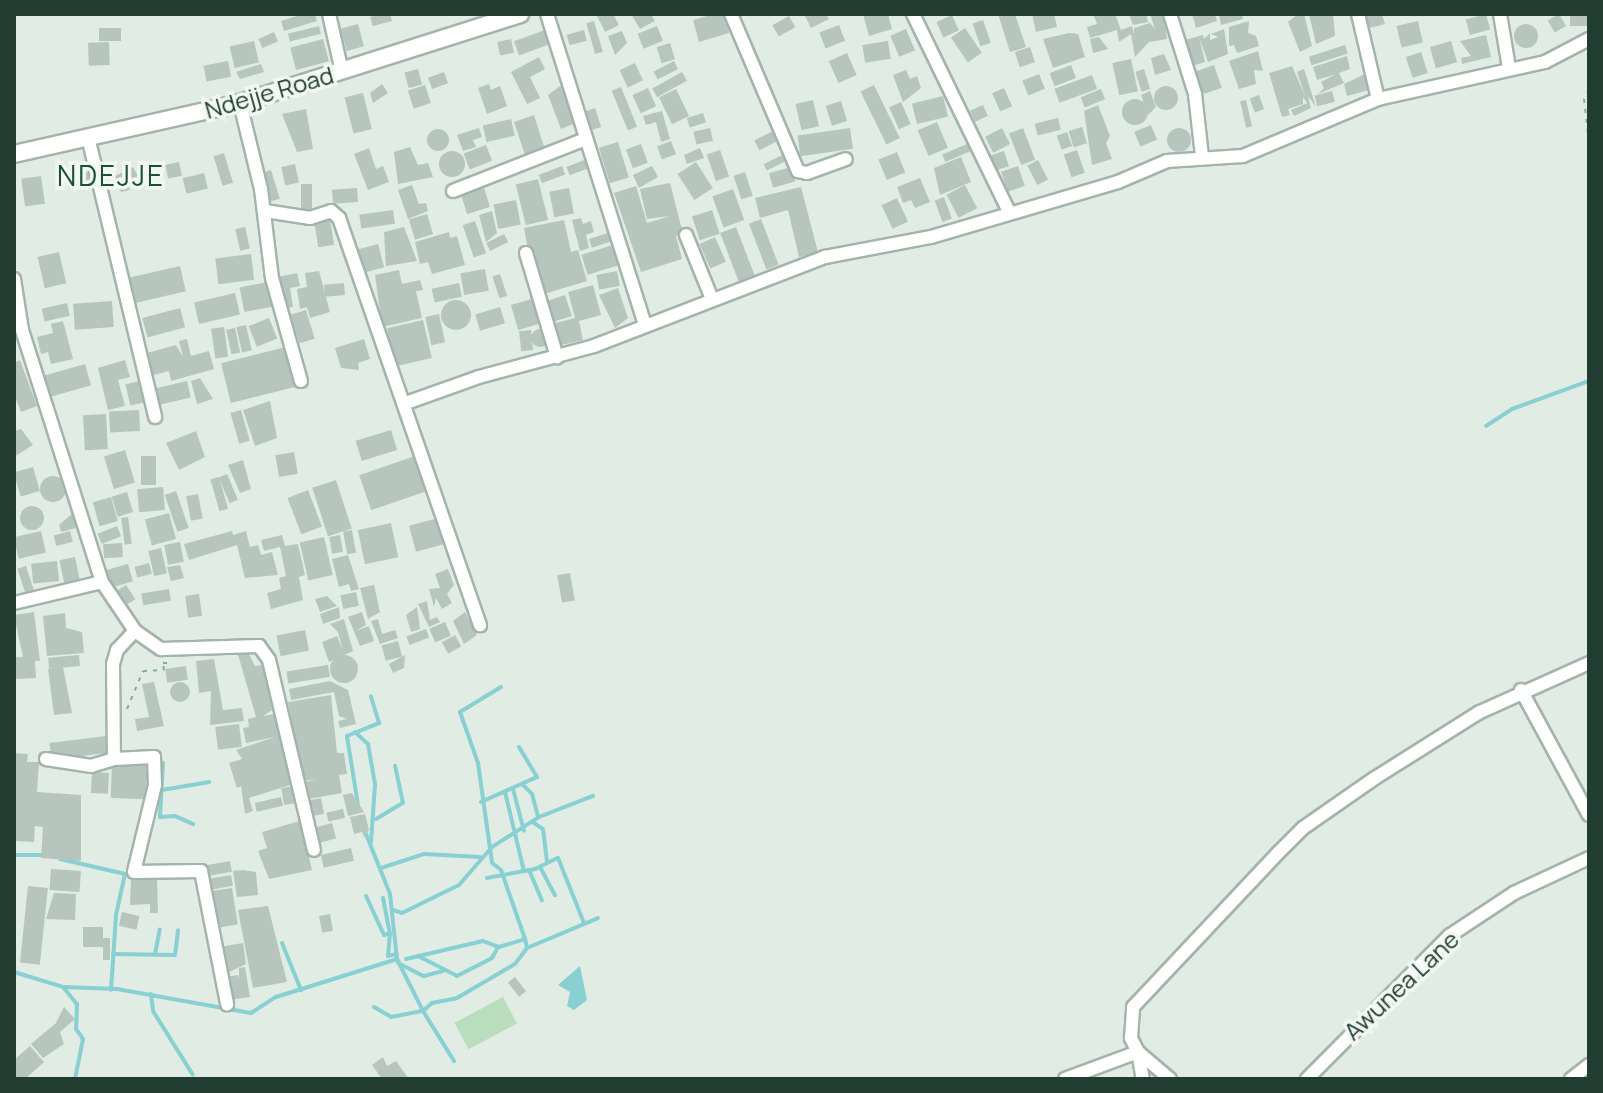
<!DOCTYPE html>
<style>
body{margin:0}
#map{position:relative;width:1603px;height:1093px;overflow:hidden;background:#e1ece5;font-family:Manrope,sans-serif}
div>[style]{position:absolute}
.green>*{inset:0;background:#baddbe;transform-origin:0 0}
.water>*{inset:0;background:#88d0d1}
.stream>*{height:4px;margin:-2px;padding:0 2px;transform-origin:2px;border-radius:2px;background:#88d0d1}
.building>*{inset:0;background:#b6c6be;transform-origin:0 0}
.round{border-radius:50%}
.path>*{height:2px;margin-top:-1px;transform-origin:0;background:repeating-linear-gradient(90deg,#81af9a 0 4px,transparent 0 10px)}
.roads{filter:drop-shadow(2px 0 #a4b4ab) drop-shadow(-2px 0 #a4b4ab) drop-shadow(0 2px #a4b4ab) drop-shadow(0 -2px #a4b4ab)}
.minor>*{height:12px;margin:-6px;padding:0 6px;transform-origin:6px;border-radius:6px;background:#fff}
.tertiary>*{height:16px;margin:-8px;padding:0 8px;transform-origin:8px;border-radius:8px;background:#fff}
span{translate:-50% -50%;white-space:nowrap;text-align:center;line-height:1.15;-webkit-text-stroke:7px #f1f8f4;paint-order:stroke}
.street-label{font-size:24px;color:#213c31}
.quarter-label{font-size:28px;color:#1d4e3b;letter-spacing:2px}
.frame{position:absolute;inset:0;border:16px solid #213c31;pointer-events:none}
</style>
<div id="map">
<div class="green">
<div style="left:503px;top:997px;width:30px;height:55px;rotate:62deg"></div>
</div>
<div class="water">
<div style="clip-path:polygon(580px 966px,587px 1000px,574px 1010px,567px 1006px,570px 992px,558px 985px)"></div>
</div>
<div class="stream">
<div style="left:1486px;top:426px;width:31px;rotate:-33deg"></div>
<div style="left:1512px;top:409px;width:82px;rotate:-20deg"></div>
<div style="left:501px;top:687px;width:48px;rotate:148.6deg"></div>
<div style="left:460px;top:712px;width:54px;rotate:70.6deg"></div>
<div style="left:478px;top:763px;width:101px;rotate:82deg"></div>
<div style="left:492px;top:863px;width:11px;rotate:38deg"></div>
<div style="left:501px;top:870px;width:73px;rotate:70.8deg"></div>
<div style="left:355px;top:732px;width:18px;rotate:43deg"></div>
<div style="left:368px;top:744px;width:41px;rotate:80.1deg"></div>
<div style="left:375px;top:784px;width:58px;rotate:93.9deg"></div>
<div style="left:163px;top:763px;width:54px;rotate:93.2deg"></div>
<div style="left:160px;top:817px;width:15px;rotate:-4deg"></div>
<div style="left:175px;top:816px;width:20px;rotate:24deg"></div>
<div style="left:522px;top:784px;width:14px;rotate:45deg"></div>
<div style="left:532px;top:794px;width:24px;rotate:75deg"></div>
<div style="left:513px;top:789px;width:43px;rotate:75.3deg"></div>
<div style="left:162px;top:790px;width:48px;rotate:-9.7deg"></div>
<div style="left:505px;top:792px;width:81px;rotate:76.5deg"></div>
<div style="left:481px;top:802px;width:61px;rotate:-24.1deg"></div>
<div style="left:537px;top:777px;width:35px;rotate:-121deg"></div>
<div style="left:358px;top:805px;width:70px;rotate:-99.1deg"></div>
<div style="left:347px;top:736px;width:35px;rotate:-22deg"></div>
<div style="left:379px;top:723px;width:28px;rotate:-107deg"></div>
<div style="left:376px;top:819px;width:31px;rotate:-31deg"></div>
<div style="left:403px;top:803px;width:38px;rotate:-102deg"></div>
<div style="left:534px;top:823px;width:11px;rotate:34deg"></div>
<div style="left:543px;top:829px;width:34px;rotate:83deg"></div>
<div style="left:364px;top:829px;width:70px;rotate:68.2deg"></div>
<div style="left:390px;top:894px;width:65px;rotate:83.9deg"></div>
<div style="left:14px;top:855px;width:29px"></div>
<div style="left:60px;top:859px;width:67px;rotate:13deg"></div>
<div style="left:125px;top:874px;width:42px;rotate:102.4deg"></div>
<div style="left:116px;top:915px;width:75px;rotate:93.8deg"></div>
<div style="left:540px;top:867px;width:32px;rotate:62deg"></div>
<div style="left:381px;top:868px;width:45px;rotate:-18deg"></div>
<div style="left:424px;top:854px;width:56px;rotate:3.1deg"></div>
<div style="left:529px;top:870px;width:33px;rotate:67deg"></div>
<div style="left:487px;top:878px;width:49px;rotate:-10.6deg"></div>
<div style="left:535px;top:869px;width:25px;rotate:-26deg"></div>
<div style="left:558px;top:858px;width:70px;rotate:68.2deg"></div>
<div style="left:366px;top:896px;width:43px;rotate:65.2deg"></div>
<div style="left:384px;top:935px;width:6px;rotate:-18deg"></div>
<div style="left:383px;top:898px;width:36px;rotate:79deg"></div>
<div style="left:390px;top:933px;width:23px;rotate:95deg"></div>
<div style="left:388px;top:956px;width:9px;rotate:-13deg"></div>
<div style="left:393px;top:910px;width:9px;rotate:18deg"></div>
<div style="left:402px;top:913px;width:64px;rotate:-26.2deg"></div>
<div style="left:459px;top:885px;width:50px;rotate:-49deg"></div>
<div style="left:492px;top:847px;width:56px;rotate:-32.6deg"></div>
<div style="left:539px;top:817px;width:58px;rotate:-21.3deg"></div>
<div style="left:282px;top:943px;width:51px;rotate:68deg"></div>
<div style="left:113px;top:954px;width:62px;rotate:0.9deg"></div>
<div style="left:175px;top:955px;width:25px;rotate:-83deg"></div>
<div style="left:155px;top:954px;width:25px;rotate:-79deg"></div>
<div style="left:418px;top:956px;width:44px;rotate:27.1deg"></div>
<div style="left:457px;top:976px;width:39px;rotate:-27deg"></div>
<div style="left:492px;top:958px;width:13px;rotate:-61deg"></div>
<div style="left:406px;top:959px;width:79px;rotate:-13.2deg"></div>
<div style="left:483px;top:941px;width:17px;rotate:21deg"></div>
<div style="left:499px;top:947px;width:27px;rotate:-17deg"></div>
<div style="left:525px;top:939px;width:9px;rotate:77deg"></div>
<div style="left:398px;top:963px;width:29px;rotate:27deg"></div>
<div style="left:424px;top:976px;width:20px;rotate:-15deg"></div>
<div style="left:14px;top:972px;width:51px;rotate:17deg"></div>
<div style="left:63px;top:987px;width:54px;rotate:2.1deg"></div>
<div style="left:117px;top:989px;width:136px;rotate:10.2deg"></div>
<div style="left:251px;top:1013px;width:30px;rotate:-33deg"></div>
<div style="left:276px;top:997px;width:127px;rotate:-17.4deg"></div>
<div style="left:397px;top:959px;width:58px;rotate:63.4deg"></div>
<div style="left:423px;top:1011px;width:12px;rotate:-42deg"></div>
<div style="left:432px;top:1003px;width:25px;rotate:-11deg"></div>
<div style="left:457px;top:998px;width:67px;rotate:-30.4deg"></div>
<div style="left:515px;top:964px;width:20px;rotate:-53deg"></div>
<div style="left:527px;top:948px;width:77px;rotate:-22.9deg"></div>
<div style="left:63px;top:987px;width:22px;rotate:51deg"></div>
<div style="left:77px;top:1004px;width:25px;rotate:92deg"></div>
<div style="left:76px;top:1029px;width:12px;rotate:55deg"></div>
<div style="left:83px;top:1039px;width:41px;rotate:101.3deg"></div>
<div style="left:151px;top:994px;width:17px;rotate:83deg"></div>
<div style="left:153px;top:1011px;width:75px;rotate:58deg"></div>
<div style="left:374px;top:1007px;width:20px;rotate:30deg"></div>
<div style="left:391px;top:1017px;width:33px;rotate:-11deg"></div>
<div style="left:423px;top:1011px;width:59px;rotate:58.2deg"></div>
</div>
<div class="building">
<div style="clip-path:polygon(304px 14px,315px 14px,317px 21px,284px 31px,281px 21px)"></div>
<div style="clip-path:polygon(381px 14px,390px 14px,392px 21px,373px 26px,370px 17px)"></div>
<div style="clip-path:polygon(596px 14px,613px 14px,619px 25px,605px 32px)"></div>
<div style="clip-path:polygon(631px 14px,651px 14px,655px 21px,640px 29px)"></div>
<div style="clip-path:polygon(714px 14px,724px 14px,729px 33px,699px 42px,693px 20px)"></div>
<div style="clip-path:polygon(804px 14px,826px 14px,829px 19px,811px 28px)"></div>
<div style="clip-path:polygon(863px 14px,888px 14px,892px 29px,869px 36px)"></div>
<div style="clip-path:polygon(998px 14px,1015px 14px,1026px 47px,1010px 52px)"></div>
<div style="clip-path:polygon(1032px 14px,1054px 14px,1057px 27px,1036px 32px)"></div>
<div style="clip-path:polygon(1093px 14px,1115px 14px,1121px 30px,1132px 26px,1134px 34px,1134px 28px,1150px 23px,1155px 29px,1150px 14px,1164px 14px,1167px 39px,1149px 42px,1135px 57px,1131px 34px,1119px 42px,1117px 30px,1090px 38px,1087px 27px,1097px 24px)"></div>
<div style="clip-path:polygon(1129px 14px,1146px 14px,1148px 22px,1133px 25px)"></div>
<div style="clip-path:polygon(1192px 14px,1215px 14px,1217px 21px,1196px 28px)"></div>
<div style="clip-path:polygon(1224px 14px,1242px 14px,1243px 19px,1221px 25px,1219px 15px)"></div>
<div style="clip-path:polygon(1298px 14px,1304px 14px,1312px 46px,1300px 52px,1288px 22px)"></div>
<div style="clip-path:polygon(1309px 14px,1333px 14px,1335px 36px,1316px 44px)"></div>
<div style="clip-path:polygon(1366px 14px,1382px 14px,1385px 24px,1369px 28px)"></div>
<div style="left:1486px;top:14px;width:16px;height:21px;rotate:75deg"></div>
<div style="left:1559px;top:14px;width:14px;height:13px;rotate:60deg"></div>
<div style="left:1589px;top:14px;width:12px;height:19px;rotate:90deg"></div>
<div style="left:952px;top:15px;width:17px;height:17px;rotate:66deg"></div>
<div style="left:789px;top:16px;width:13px;height:19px;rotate:61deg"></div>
<div style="left:983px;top:20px;width:24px;height:11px;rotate:71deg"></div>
<div style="left:594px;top:21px;width:32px;height:8px;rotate:74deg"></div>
<div style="clip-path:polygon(1249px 21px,1248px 33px,1256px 36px,1259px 46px,1237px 53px,1234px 45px,1229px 46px,1229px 27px)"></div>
<div style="left:1418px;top:21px;width:22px;height:22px;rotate:77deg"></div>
<div class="round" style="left:1514px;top:24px;width:24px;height:24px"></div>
<div style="left:358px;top:24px;width:23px;height:18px;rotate:75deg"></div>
<div style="left:839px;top:25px;width:17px;height:21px;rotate:69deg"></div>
<div style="left:319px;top:26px;width:8px;height:32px;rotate:76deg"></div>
<div style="left:657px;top:26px;width:16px;height:21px;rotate:68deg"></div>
<div style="left:99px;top:28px;width:22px;height:13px"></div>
<div style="left:965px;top:28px;width:30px;height:17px;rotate:56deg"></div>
<div style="left:906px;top:29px;width:23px;height:17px;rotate:67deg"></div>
<div style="clip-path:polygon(1224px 29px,1228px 54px,1208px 62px,1199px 37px,1205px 62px,1192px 66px,1185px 40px,1203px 35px,1204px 39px,1210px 33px,1210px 40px,1218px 37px,1211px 34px)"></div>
<div style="left:545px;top:30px;width:15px;height:33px;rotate:70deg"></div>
<div style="left:584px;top:30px;width:11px;height:18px;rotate:75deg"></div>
<div style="clip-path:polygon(622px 31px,627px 43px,615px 55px,608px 36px)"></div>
<div style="left:274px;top:32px;width:10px;height:17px;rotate:66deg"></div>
<div style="clip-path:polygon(1069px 33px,1078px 34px,1085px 57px,1053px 68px,1043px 39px)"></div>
<div style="clip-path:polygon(1486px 35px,1491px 57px,1462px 64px,1461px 58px,1471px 56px,1460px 41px)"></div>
<div style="clip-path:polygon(1099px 37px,1108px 49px,1093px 53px,1090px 39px)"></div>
<div style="left:323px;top:39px;width:23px;height:34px;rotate:75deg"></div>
<div style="left:511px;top:39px;width:14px;height:14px;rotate:78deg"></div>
<div style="left:254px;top:41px;width:22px;height:25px;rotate:77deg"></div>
<div style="left:888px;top:41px;width:18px;height:26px;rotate:81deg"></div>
<div style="left:1451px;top:41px;width:22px;height:22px;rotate:74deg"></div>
<div style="left:109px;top:42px;width:23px;height:21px;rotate:88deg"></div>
<div style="left:670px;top:43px;width:17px;height:14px;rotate:73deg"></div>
<div style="left:1345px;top:45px;width:9px;height:38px;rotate:72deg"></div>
<div style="left:1030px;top:47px;width:16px;height:16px;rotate:72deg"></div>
<div style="clip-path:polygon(1258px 51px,1263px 71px,1254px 70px,1256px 84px,1239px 89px,1229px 61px)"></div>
<div style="left:1421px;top:52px;width:22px;height:16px;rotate:72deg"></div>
<div style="left:847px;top:53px;width:24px;height:20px;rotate:66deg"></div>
<div style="clip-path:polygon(1164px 54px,1171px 70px,1155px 75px,1151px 58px)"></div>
<div style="clip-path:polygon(1347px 56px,1350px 69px,1339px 73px,1344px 83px,1318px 94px,1324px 88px,1321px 82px,1336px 74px,1317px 80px,1313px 67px)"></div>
<div style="clip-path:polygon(539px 57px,545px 69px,530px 77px,540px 98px,527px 104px,511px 72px)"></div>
<div style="left:1131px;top:59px;width:33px;height:19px;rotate:78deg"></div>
<div style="left:228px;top:61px;width:16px;height:25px;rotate:79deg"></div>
<div style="left:674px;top:61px;width:9px;height:23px;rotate:63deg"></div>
<div style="left:635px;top:63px;width:19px;height:17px;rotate:65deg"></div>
<div style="clip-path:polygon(261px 64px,264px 72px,240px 79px,236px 72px)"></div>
<div style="left:1071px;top:65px;width:14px;height:23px;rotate:69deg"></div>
<div style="left:1214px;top:65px;width:24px;height:19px;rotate:71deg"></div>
<div style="clip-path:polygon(1292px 66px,1305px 96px,1297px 72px,1304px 69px,1316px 107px,1308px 96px,1311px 108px,1294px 116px,1291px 110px,1307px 103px,1303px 97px,1303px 104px,1288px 109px,1290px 115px,1282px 117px,1269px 73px)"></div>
<div style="left:418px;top:69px;width:16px;height:14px;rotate:75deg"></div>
<div style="left:1144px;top:69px;width:21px;height:9px;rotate:73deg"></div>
<div style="clip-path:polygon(906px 70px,910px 79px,917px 76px,921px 88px,903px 102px,893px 75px)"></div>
<div style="left:444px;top:72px;width:12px;height:17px;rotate:70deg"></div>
<div style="left:682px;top:72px;width:10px;height:34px;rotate:61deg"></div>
<div style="left:1039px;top:74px;width:16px;height:18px;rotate:68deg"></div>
<div style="clip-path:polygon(1365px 74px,1369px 90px,1347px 96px,1344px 84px)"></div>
<div style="left:1092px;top:75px;width:15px;height:40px;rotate:70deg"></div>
<div style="clip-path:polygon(382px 84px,388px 93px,373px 103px,370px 93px)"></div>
<div style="clip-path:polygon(489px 84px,491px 90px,500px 86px,507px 106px,487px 114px,478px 88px)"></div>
<div style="clip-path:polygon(563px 84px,578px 122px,561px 129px,548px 95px)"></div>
<div style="left:425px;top:85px;width:19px;height:18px;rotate:72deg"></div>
<div style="left:874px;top:85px;width:59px;height:15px;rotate:64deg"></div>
<div class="round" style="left:1154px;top:86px;width:24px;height:24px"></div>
<div style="left:621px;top:87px;width:43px;height:10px;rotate:68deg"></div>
<div style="left:648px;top:88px;width:20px;height:17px;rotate:66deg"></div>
<div style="left:1004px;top:88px;width:20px;height:13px;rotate:66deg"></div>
<div style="left:676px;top:89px;width:30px;height:19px;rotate:64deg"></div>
<div style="left:1101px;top:89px;width:11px;height:22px;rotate:68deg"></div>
<div style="clip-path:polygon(1150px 91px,1156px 107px,1148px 115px,1141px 95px)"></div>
<div style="left:1332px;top:91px;width:11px;height:18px;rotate:75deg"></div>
<div style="left:363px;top:93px;width:37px;height:19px;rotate:76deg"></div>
<div style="left:1259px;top:95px;width:15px;height:10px;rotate:70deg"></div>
<div style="left:943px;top:96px;width:21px;height:32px;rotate:76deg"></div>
<div class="round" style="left:1122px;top:99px;width:26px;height:26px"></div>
<div style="left:813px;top:100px;width:27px;height:18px;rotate:77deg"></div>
<div style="left:1246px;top:100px;width:27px;height:6px;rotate:77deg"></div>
<div style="left:841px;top:101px;width:21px;height:16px;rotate:73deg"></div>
<div style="left:901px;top:102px;width:24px;height:13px;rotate:66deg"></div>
<div style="left:983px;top:105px;width:12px;height:14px;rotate:66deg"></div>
<div style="clip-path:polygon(1098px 105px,1110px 136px,1106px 143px,1112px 159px,1092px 165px,1084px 111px)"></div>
<div style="left:595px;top:108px;width:20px;height:10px;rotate:72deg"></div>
<div style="clip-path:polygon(306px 109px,313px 149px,297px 152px,282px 114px)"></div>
<div style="clip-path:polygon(662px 111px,670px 139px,661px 142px,656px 122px,646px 125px,643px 116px)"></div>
<div style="left:703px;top:113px;width:10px;height:17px;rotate:73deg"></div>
<div style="clip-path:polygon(534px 115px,545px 150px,535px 157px,525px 155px,514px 122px)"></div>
<div style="left:1058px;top:118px;width:12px;height:24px;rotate:76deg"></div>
<div style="left:511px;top:119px;width:17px;height:29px;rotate:77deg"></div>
<div style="left:937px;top:122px;width:28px;height:21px;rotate:67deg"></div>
<div style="left:1151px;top:125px;width:16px;height:18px;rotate:68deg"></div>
<div style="left:1082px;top:127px;width:17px;height:14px;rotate:73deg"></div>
<div style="clip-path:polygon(479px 128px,482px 137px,473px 140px,476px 147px,463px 151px,457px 135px)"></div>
<div style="left:710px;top:128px;width:13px;height:17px;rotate:77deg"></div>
<div style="left:850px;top:128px;width:21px;height:53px;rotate:82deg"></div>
<div style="left:1002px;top:128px;width:18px;height:19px;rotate:63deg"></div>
<div style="left:1023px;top:128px;width:34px;height:15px;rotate:69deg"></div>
<div class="round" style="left:1167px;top:128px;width:24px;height:24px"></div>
<div class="round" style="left:427px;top:129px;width:22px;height:22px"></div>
<div style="left:773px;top:131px;width:11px;height:21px;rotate:63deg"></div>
<div style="left:1067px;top:132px;width:15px;height:11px;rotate:70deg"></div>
<div style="left:671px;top:141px;width:14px;height:15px;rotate:69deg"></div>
<div style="left:618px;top:142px;width:37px;height:20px;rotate:73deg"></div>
<div style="left:641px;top:144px;width:20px;height:16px;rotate:70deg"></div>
<div style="left:967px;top:144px;width:8px;height:27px;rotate:67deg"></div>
<div style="left:486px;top:145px;width:17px;height:24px;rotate:69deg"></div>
<div style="clip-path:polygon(410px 147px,418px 165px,428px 163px,433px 177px,398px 184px,394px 152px)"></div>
<div style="clip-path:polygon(369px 148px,376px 169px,383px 166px,389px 182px,368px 190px,354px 154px)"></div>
<div style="clip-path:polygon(700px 148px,704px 158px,687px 164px,684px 155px)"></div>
<div style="left:720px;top:150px;width:28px;height:14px;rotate:71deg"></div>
<div style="left:1077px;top:150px;width:24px;height:14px;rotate:71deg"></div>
<div class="round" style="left:439px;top:151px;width:26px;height:26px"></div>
<div style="left:1004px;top:151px;width:16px;height:15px;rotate:72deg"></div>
<div style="left:897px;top:152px;width:22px;height:20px;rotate:68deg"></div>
<div style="left:224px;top:153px;width:31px;height:11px;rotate:73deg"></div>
<div style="left:786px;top:153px;width:7px;height:25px;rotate:63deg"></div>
<div style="clip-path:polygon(961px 157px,971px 182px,940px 195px,934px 168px)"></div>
<div style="left:587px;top:159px;width:9px;height:22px;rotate:69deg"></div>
<div style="left:1038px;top:160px;width:22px;height:12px;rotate:63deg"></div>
<div style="left:179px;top:162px;width:14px;height:14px;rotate:78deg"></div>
<div style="left:696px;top:162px;width:31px;height:22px;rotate:57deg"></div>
<div style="left:295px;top:164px;width:19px;height:14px;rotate:78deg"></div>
<div style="left:562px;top:166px;width:9px;height:25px;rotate:69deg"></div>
<div style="clip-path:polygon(652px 166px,658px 177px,639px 188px,633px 175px)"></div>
<div style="left:1018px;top:166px;width:21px;height:18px;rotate:71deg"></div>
<div style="clip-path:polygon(133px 167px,139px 178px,127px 184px,130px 190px,121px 192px,113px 177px)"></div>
<div style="left:791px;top:167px;width:15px;height:23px;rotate:74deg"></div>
<div style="left:271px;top:170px;width:30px;height:10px;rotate:73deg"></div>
<div style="left:91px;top:172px;width:16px;height:23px;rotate:86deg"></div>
<div style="left:745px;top:172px;width:25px;height:12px;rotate:72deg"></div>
<div style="left:204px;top:173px;width:16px;height:22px;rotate:76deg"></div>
<div style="left:41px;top:176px;width:28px;height:20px;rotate:82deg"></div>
<div style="clip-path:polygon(920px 178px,930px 202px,915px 208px,911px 200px,903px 203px,897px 187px)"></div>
<div style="left:538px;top:179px;width:42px;height:23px;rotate:76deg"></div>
<div style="left:482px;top:182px;width:26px;height:24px;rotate:72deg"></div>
<div style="clip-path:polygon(670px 183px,683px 234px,676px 236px,682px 259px,641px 272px,614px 193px,636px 186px,647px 223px,670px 216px,647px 219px,640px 189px)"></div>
<div style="left:301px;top:184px;width:11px;height:28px"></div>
<div style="clip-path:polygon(412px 185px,419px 204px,426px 203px,428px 211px,408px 219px,398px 190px)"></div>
<div style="left:965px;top:185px;width:26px;height:21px;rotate:62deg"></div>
<div style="clip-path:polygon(801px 187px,818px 252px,799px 257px,788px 210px,760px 218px,755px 198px)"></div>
<div style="left:357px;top:188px;width:14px;height:25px;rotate:86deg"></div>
<div style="left:569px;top:188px;width:26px;height:20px;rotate:79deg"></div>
<div style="left:733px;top:189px;width:33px;height:22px;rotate:70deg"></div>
<div style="left:944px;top:197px;width:23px;height:10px;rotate:70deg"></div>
<div style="left:897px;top:198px;width:26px;height:17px;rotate:65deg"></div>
<div style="left:516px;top:200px;width:25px;height:23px;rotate:79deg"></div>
<div style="left:393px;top:210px;width:14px;height:34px;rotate:82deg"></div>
<div style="left:712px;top:210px;width:25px;height:21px;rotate:72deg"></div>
<div style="clip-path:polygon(492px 211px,497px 233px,486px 242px,479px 215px)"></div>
<div style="left:427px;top:214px;width:21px;height:19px;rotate:73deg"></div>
<div style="clip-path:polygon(581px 218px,583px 224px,591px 221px,594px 232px,586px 235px,589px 248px,580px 251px,572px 220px)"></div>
<div style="left:330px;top:219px;width:26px;height:16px;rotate:81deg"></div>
<div style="left:761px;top:219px;width:49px;height:13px;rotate:69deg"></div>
<div style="clip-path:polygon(564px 220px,571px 252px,578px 250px,587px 281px,544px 294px,531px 267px,524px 228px)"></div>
<div style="left:475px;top:221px;width:34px;height:13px;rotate:71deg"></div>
<div style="left:245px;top:227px;width:22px;height:10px;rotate:77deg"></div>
<div style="clip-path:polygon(404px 227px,417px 261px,386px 266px,384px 232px)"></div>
<div style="left:736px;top:227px;width:53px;height:17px;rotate:69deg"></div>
<div style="clip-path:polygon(449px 232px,450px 238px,457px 236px,465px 265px,432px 274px,428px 262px,420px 264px,415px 242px)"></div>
<div style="left:611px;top:232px;width:9px;height:23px;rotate:72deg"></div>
<div style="left:504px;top:234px;width:9px;height:20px;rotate:63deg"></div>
<div style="left:715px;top:237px;width:27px;height:17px;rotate:66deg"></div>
<div style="left:378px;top:244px;width:24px;height:22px;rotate:75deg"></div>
<div style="left:613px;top:245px;width:21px;height:33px;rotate:73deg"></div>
<div style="left:59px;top:252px;width:32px;height:22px;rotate:77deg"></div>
<div style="left:251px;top:254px;width:26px;height:36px;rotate:83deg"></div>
<div style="left:180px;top:266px;width:26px;height:56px;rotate:77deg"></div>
<div style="left:485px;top:269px;width:22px;height:25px;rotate:80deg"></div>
<div style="clip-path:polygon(399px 270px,402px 284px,420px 280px,423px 290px,416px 291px,422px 318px,382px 327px,375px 275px)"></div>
<div style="clip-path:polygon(319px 271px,330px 312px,310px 318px,307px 307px,300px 309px,297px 289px,307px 287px,305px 273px)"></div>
<div style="left:617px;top:271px;width:15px;height:21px;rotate:79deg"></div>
<div style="clip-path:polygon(297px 273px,300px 286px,290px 288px,293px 307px,284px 308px,278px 277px)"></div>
<div style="left:500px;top:274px;width:23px;height:8px;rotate:72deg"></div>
<div style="left:268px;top:282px;width:25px;height:29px;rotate:79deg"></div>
<div style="left:344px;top:283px;width:12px;height:20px;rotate:85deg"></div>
<div style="left:459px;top:283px;width:14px;height:28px;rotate:78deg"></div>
<div style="clip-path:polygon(593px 285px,601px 315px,579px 321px,583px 340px,557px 346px,552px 324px,575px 318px,568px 292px)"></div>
<div style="clip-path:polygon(618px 288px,628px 318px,615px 328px,599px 295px)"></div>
<div style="left:235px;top:293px;width:22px;height:42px;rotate:77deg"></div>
<div style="left:565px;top:295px;width:22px;height:20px;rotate:72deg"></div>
<div style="left:535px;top:298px;width:26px;height:25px;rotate:74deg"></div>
<div class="round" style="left:441px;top:300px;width:30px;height:30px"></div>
<div style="left:112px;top:301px;width:26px;height:39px;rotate:86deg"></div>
<div style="left:67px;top:303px;width:13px;height:26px;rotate:77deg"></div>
<div style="left:500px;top:307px;width:17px;height:26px;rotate:73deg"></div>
<div style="left:180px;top:308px;width:20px;height:39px;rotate:75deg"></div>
<div style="left:306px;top:310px;width:30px;height:16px;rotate:73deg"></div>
<div style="left:439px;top:314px;width:29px;height:14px;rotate:78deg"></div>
<div style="left:269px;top:318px;width:22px;height:22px;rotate:68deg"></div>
<div style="left:423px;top:320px;width:39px;height:37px;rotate:77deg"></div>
<div style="clip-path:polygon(63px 321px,73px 359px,51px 364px,48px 352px,41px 354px,37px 337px,53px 333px,51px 324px)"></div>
<div style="left:246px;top:325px;width:26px;height:10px;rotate:77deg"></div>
<div style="left:224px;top:327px;width:30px;height:13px;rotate:82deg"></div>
<div style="left:235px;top:328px;width:25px;height:9px;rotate:78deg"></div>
<div class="round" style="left:531px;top:329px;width:18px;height:18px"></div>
<div style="left:531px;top:330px;width:20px;height:12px;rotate:84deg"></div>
<div style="clip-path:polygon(187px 339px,191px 356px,209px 351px,214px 369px,171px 381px,169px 371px,146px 377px,140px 355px,176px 345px,183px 357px,179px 341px)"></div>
<div style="clip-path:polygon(364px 339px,370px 359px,358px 363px,359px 370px,341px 368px,335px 348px)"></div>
<div style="left:286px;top:347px;width:41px;height:67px;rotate:76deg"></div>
<div style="clip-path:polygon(20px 360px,37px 406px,21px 412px,14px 394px,14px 363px)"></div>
<div style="clip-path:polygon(125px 360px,130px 377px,118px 380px,125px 406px,108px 410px,98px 368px)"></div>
<div style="left:85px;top:364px;width:22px;height:42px;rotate:74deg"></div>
<div style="clip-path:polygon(200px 378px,213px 399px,197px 404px,191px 381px)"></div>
<div style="left:139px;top:381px;width:22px;height:14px;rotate:77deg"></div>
<div style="left:187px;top:381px;width:17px;height:34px;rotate:77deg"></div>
<div style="clip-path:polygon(270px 401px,277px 438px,255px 446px,243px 410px)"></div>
<div style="left:139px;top:410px;width:21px;height:30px;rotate:87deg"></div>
<div style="left:241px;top:410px;width:32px;height:11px;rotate:74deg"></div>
<div style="left:106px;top:414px;width:35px;height:23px;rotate:87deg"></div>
<div style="clip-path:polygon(21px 429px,33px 445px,14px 457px,14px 431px)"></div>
<div style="left:391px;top:430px;width:21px;height:37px;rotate:73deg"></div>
<div style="clip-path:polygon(196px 431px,205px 457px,179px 470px,166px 443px)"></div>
<div style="left:125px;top:450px;width:34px;height:22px;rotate:73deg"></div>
<div style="left:294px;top:452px;width:22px;height:19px;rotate:80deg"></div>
<div style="left:141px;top:456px;width:15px;height:29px"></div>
<div style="left:415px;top:456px;width:37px;height:59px;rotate:71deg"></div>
<div style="clip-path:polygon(243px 460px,251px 489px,240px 493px,228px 465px)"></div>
<div style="left:33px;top:467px;width:25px;height:20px;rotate:74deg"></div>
<div style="left:227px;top:474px;width:28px;height:9px;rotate:67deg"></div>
<div class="round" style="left:40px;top:476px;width:26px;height:26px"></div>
<div style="left:219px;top:477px;width:33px;height:9px;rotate:74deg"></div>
<div style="left:336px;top:480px;width:51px;height:25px;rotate:72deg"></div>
<div style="left:163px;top:487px;width:23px;height:26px;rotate:85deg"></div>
<div style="left:308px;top:490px;width:39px;height:22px;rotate:69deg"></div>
<div style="left:176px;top:491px;width:39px;height:12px;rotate:71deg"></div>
<div style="left:127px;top:492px;width:21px;height:16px;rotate:73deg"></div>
<div style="left:198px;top:494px;width:25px;height:12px;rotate:79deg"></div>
<div style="left:111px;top:497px;width:25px;height:19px;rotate:74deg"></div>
<div class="round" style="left:20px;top:506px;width:24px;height:24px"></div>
<div style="clip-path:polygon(73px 513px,76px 528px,61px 532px,59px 525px)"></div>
<div style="left:169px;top:513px;width:27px;height:25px;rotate:75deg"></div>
<div style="left:128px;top:517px;width:27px;height:7px;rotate:82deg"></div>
<div style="left:438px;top:518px;width:27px;height:30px;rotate:75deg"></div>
<div style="left:391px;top:523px;width:35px;height:34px;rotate:78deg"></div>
<div style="left:117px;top:526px;width:11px;height:21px;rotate:68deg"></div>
<div style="left:352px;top:530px;width:23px;height:9px;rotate:80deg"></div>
<div style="left:41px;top:531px;width:22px;height:28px;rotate:77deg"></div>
<div style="left:70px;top:531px;width:11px;height:17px;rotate:75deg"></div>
<div style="clip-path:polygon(232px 531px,233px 535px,246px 531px,250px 547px,258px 545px,261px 555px,272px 552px,278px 575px,245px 578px,237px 545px,189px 560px,184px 544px)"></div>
<div style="clip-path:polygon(282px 535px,285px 546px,298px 544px,305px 575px,299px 577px,303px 600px,271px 609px,267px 593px,281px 589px,279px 578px,286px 576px,280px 547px,264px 551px,261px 540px)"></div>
<div style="left:340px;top:535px;width:17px;height:11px;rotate:80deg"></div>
<div style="left:324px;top:537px;width:39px;height:25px;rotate:77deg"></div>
<div style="left:180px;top:542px;width:20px;height:16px;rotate:79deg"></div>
<div style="left:122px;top:543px;width:14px;height:19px;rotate:86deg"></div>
<div style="left:161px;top:548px;width:26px;height:13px;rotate:77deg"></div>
<div style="clip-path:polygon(348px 555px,359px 589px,351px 591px,349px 584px,339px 587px,332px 559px)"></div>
<div style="left:75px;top:557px;width:25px;height:16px;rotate:78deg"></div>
<div style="left:57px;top:561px;width:20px;height:26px;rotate:84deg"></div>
<div style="left:149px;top:563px;width:11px;height:15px;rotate:75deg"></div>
<div style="left:128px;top:564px;width:18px;height:23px;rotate:74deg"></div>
<div style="clip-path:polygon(180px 565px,184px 578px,171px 581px,167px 567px)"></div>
<div style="left:26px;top:566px;width:29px;height:9px;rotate:72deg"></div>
<div style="clip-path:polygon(448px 569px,454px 585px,447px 594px,452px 603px,442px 609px,436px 598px,434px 607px,429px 589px,440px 588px,435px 574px)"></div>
<div style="left:570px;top:573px;width:28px;height:13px;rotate:80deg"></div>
<div style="left:126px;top:585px;width:17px;height:12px;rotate:57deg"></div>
<div style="clip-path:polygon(374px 585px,380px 612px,368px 619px,360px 588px)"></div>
<div style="left:169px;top:589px;width:12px;height:28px;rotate:81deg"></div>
<div style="left:356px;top:592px;width:14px;height:16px;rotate:78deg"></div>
<div style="left:199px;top:594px;width:22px;height:14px;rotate:82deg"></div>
<div style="clip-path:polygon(327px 596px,337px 606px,320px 612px,315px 599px)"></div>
<div style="clip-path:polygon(427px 601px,430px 620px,437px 617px,440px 622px,429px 627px,418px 604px)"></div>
<div style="clip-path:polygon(339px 607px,340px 618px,323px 624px,320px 614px)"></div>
<div style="clip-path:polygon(417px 607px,420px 629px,411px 632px,406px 615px)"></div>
<div style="clip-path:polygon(34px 612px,40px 661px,35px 661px,36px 678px,14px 679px,14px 657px,23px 657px,14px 615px)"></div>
<div style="clip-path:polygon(362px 612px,366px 625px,356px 631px,369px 626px,374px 641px,360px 646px,348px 617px)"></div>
<div style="clip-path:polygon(465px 612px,477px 635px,464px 644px,453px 621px)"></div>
<div style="clip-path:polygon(65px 613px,66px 628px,82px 632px,84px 653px,47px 656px,43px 616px)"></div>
<div style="clip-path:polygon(344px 619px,353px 651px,329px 662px,322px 642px,337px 636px,343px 651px,338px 632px,330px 624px)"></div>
<div style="clip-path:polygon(378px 619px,382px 634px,395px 630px,398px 638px,380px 644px,371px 621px)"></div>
<div style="left:445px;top:622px;width:15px;height:17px;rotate:67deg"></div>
<div style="left:426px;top:629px;width:9px;height:21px;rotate:69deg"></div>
<div style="left:305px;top:630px;width:21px;height:29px;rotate:79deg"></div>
<div style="left:455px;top:635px;width:13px;height:15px;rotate:61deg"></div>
<div style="left:398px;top:641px;width:16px;height:17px;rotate:75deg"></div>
<div style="clip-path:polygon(247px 650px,255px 666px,266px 664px,272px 710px,263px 716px,274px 714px,278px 721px,296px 783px,249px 798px,253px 811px,245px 814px,241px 786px,237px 788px,229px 763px,242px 759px,236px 750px,275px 737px,246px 743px,243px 728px,249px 727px,248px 719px,256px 717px,237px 651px)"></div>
<div style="left:79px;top:655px;width:11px;height:31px;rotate:85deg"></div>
<div style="clip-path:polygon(405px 655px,404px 668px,393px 673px,389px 664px)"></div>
<div class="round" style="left:330px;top:655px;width:28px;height:28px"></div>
<div style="clip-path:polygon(214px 659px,223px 710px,242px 708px,244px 721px,210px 725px,211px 691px,199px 693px,196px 661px)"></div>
<div style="left:328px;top:665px;width:12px;height:42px;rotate:81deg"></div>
<div style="left:186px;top:666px;width:14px;height:21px;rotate:82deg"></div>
<div style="clip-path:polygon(63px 667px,72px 713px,54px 715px,48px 669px)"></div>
<div style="clip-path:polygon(330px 681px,348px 690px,356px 724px,340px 728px,338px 721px,347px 719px,339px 716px,334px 692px,291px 700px,289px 689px)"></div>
<div class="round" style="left:170px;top:682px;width:20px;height:20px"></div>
<div style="clip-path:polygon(154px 682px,164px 726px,137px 731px,135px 719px,149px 717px,142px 684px)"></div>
<div style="clip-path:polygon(331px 695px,337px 753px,344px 753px,347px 774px,339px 775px,342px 793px,308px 799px,305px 782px,317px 779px,304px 781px,288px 702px)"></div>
<div style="left:239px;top:724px;width:23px;height:24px;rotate:83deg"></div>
<div style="left:106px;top:736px;width:17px;height:57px;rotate:83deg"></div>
<div style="clip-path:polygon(14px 753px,28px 754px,27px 762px,39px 762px,37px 792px,81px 795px,81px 861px,41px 858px,43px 827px,35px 826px,34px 842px,14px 841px)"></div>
<div style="left:112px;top:761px;width:35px;height:37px;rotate:2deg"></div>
<div style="left:92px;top:772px;width:17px;height:21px;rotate:3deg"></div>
<div style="left:294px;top:786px;width:17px;height:13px;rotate:80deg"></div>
<div style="clip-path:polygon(352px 793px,364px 812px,348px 816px,343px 795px)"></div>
<div style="left:281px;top:797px;width:9px;height:27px;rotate:77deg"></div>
<div style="left:321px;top:798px;width:16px;height:14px;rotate:79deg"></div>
<div style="left:343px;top:809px;width:9px;height:17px;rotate:77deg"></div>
<div style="clip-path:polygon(365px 814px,369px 830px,364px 837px,362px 832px,354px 834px,350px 817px)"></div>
<div style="clip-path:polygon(300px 821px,312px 870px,269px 879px,258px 851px,267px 848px,262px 832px)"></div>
<div style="left:332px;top:823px;width:16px;height:18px;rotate:75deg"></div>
<div style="left:351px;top:848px;width:13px;height:31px;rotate:77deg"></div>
<div style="left:230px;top:861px;width:11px;height:27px;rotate:80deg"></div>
<div style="left:51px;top:869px;width:30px;height:21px;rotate:4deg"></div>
<div style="clip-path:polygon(243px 870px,256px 872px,258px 895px,237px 897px,233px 871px)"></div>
<div style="left:231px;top:875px;width:11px;height:25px;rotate:80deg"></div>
<div style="clip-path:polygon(157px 878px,158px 913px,150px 913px,150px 904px,130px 905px,131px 879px)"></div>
<div style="left:28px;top:886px;width:20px;height:77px;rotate:6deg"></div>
<div style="left:232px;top:888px;width:37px;height:23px;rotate:81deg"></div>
<div style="clip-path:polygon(54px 893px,76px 894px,75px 920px,46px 919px)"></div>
<div style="clip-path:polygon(268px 906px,287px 982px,253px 988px,238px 910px)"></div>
<div style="left:122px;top:912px;width:18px;height:14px;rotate:13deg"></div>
<div style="left:330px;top:914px;width:17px;height:11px;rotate:80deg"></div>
<div style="clip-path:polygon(83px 927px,103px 927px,103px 938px,110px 938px,110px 960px,103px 960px,103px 947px,83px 947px)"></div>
<div style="clip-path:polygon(243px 943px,246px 964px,225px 974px,219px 947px)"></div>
<div style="clip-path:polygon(245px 967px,250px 997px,229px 1000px,226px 977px,238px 975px,239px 979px,239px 968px)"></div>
<div style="left:515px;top:977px;width:18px;height:9px;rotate:52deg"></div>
<div style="clip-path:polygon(64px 1007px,75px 1019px,60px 1032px,64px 1044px,43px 1058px,31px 1044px,56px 1023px)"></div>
<div style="clip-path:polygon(30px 1046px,44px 1062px,25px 1079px,14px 1079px,14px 1060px)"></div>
<div style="clip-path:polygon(383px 1057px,387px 1066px,396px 1061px,409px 1079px,382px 1079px,372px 1065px)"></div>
</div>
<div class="path">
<div style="left:1589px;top:90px;width:10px;rotate:119deg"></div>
<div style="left:1584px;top:99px;width:44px;rotate:83.5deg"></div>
<div style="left:127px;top:709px;width:41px;rotate:-67.2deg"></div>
<div style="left:143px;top:671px;width:21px;rotate:-3deg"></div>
<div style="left:164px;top:670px;width:7px;rotate:-98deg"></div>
<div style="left:163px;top:663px;width:7px"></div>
</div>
<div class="roads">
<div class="minor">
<div style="left:329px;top:14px;width:59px;rotate:77.4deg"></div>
<div style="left:547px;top:14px;width:325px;rotate:72.5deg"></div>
<div style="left:731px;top:14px;width:171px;rotate:66.9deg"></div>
<div style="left:798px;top:171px;width:9px;rotate:13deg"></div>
<div style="left:807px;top:173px;width:41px;rotate:-19.7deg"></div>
<div style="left:913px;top:14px;width:218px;rotate:64.1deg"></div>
<div style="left:1170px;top:14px;width:84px;rotate:72.6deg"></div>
<div style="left:1195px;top:94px;width:62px;rotate:83.6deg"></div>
<div style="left:1358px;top:14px;width:87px;rotate:76.8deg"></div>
<div style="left:1500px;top:14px;width:55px;rotate:80.5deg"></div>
<div style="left:240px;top:103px;width:89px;rotate:76.3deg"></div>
<div style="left:261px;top:189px;width:90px;rotate:83deg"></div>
<div style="left:272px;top:278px;width:107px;rotate:74.3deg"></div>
<div style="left:88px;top:137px;width:288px;rotate:76.5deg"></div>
<div style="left:453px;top:191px;width:143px;rotate:-21.4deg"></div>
<div style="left:265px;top:211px;width:46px;rotate:8.8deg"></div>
<div style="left:310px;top:218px;width:22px;rotate:-18deg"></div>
<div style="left:331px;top:211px;width:11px;rotate:41deg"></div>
<div style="left:339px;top:218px;width:431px;rotate:70.9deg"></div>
<div style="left:686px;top:235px;width:69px;rotate:67.9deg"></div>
<div style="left:526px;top:253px;width:109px;rotate:73.4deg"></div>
<div style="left:14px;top:279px;width:52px;rotate:81.1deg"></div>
<div style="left:22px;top:330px;width:264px;rotate:72.4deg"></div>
<div style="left:102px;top:582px;width:59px;rotate:56deg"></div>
<div style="left:135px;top:631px;width:32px;rotate:35deg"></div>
<div style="left:161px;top:649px;width:98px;rotate:-1.8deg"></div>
<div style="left:259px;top:646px;width:17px;rotate:54deg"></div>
<div style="left:269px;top:660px;width:195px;rotate:76.7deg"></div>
<div style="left:406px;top:403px;width:77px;rotate:-19.6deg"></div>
<div style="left:479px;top:377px;width:119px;rotate:-15.1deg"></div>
<div style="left:594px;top:346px;width:248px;rotate:-21.1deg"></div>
<div style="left:825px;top:257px;width:108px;rotate:-10.7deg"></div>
<div style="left:931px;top:237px;width:195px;rotate:-16.4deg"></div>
<div style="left:1118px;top:182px;width:53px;rotate:-23.2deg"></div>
<div style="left:1167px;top:161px;width:76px;rotate:-3.8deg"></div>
<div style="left:1243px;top:156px;width:147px;rotate:-22.9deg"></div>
<div style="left:1378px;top:99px;width:171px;rotate:-12.5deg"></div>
<div style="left:1545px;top:62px;width:50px;rotate:-27.6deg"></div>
<div style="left:14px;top:603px;width:90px;rotate:-13.4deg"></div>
<div style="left:1521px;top:690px;width:142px;rotate:61.5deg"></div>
<div style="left:46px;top:759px;width:46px;rotate:8.8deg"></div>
<div style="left:91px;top:766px;width:24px;rotate:-17deg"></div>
<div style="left:114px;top:759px;width:95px;rotate:-90.6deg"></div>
<div style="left:113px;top:664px;width:15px;rotate:-74deg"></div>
<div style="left:117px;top:650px;width:26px;rotate:-47deg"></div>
<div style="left:114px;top:759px;width:40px;rotate:-2.9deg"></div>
<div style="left:154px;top:757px;width:28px;rotate:88deg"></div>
<div style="left:155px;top:785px;width:89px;rotate:103.6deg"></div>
<div style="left:134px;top:872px;width:67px;rotate:-0.9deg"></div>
<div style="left:201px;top:871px;width:136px;rotate:78.9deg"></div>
<div style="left:1065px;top:1079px;width:78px;rotate:-20.3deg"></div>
<div style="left:1138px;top:1052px;width:27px;rotate:80deg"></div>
<div style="left:1170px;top:1079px;width:42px;rotate:-139.8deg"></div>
<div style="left:1138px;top:1052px;width:16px;rotate:-117deg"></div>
<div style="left:1131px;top:1038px;width:31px;rotate:-86deg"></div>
<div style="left:1133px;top:1007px;width:212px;rotate:-46.7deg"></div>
<div style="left:1278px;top:853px;width:35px;rotate:-45deg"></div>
<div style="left:1303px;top:828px;width:88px;rotate:-34.8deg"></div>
<div style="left:1375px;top:778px;width:124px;rotate:-32.2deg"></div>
<div style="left:1480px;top:712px;width:120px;rotate:-24.2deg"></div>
<div style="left:1307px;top:1079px;width:202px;rotate:-45.2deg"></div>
<div style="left:1449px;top:936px;width:78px;rotate:-33.5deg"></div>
<div style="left:1514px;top:893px;width:83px;rotate:-25deg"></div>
<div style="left:1571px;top:1079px;width:23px;rotate:-38deg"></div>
</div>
<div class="tertiary">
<div style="left:14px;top:154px;width:232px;rotate:-12.7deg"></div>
<div style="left:240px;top:103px;width:294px;rotate:-17.6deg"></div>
</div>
</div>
<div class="street-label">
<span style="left:269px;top:92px;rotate:-16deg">Ndejje Road</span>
<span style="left:1401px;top:985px;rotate:-43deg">Awunea Lane</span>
</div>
<div class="quarter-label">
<span style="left:111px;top:175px">NDEJJE</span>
</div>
<div class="frame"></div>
</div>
